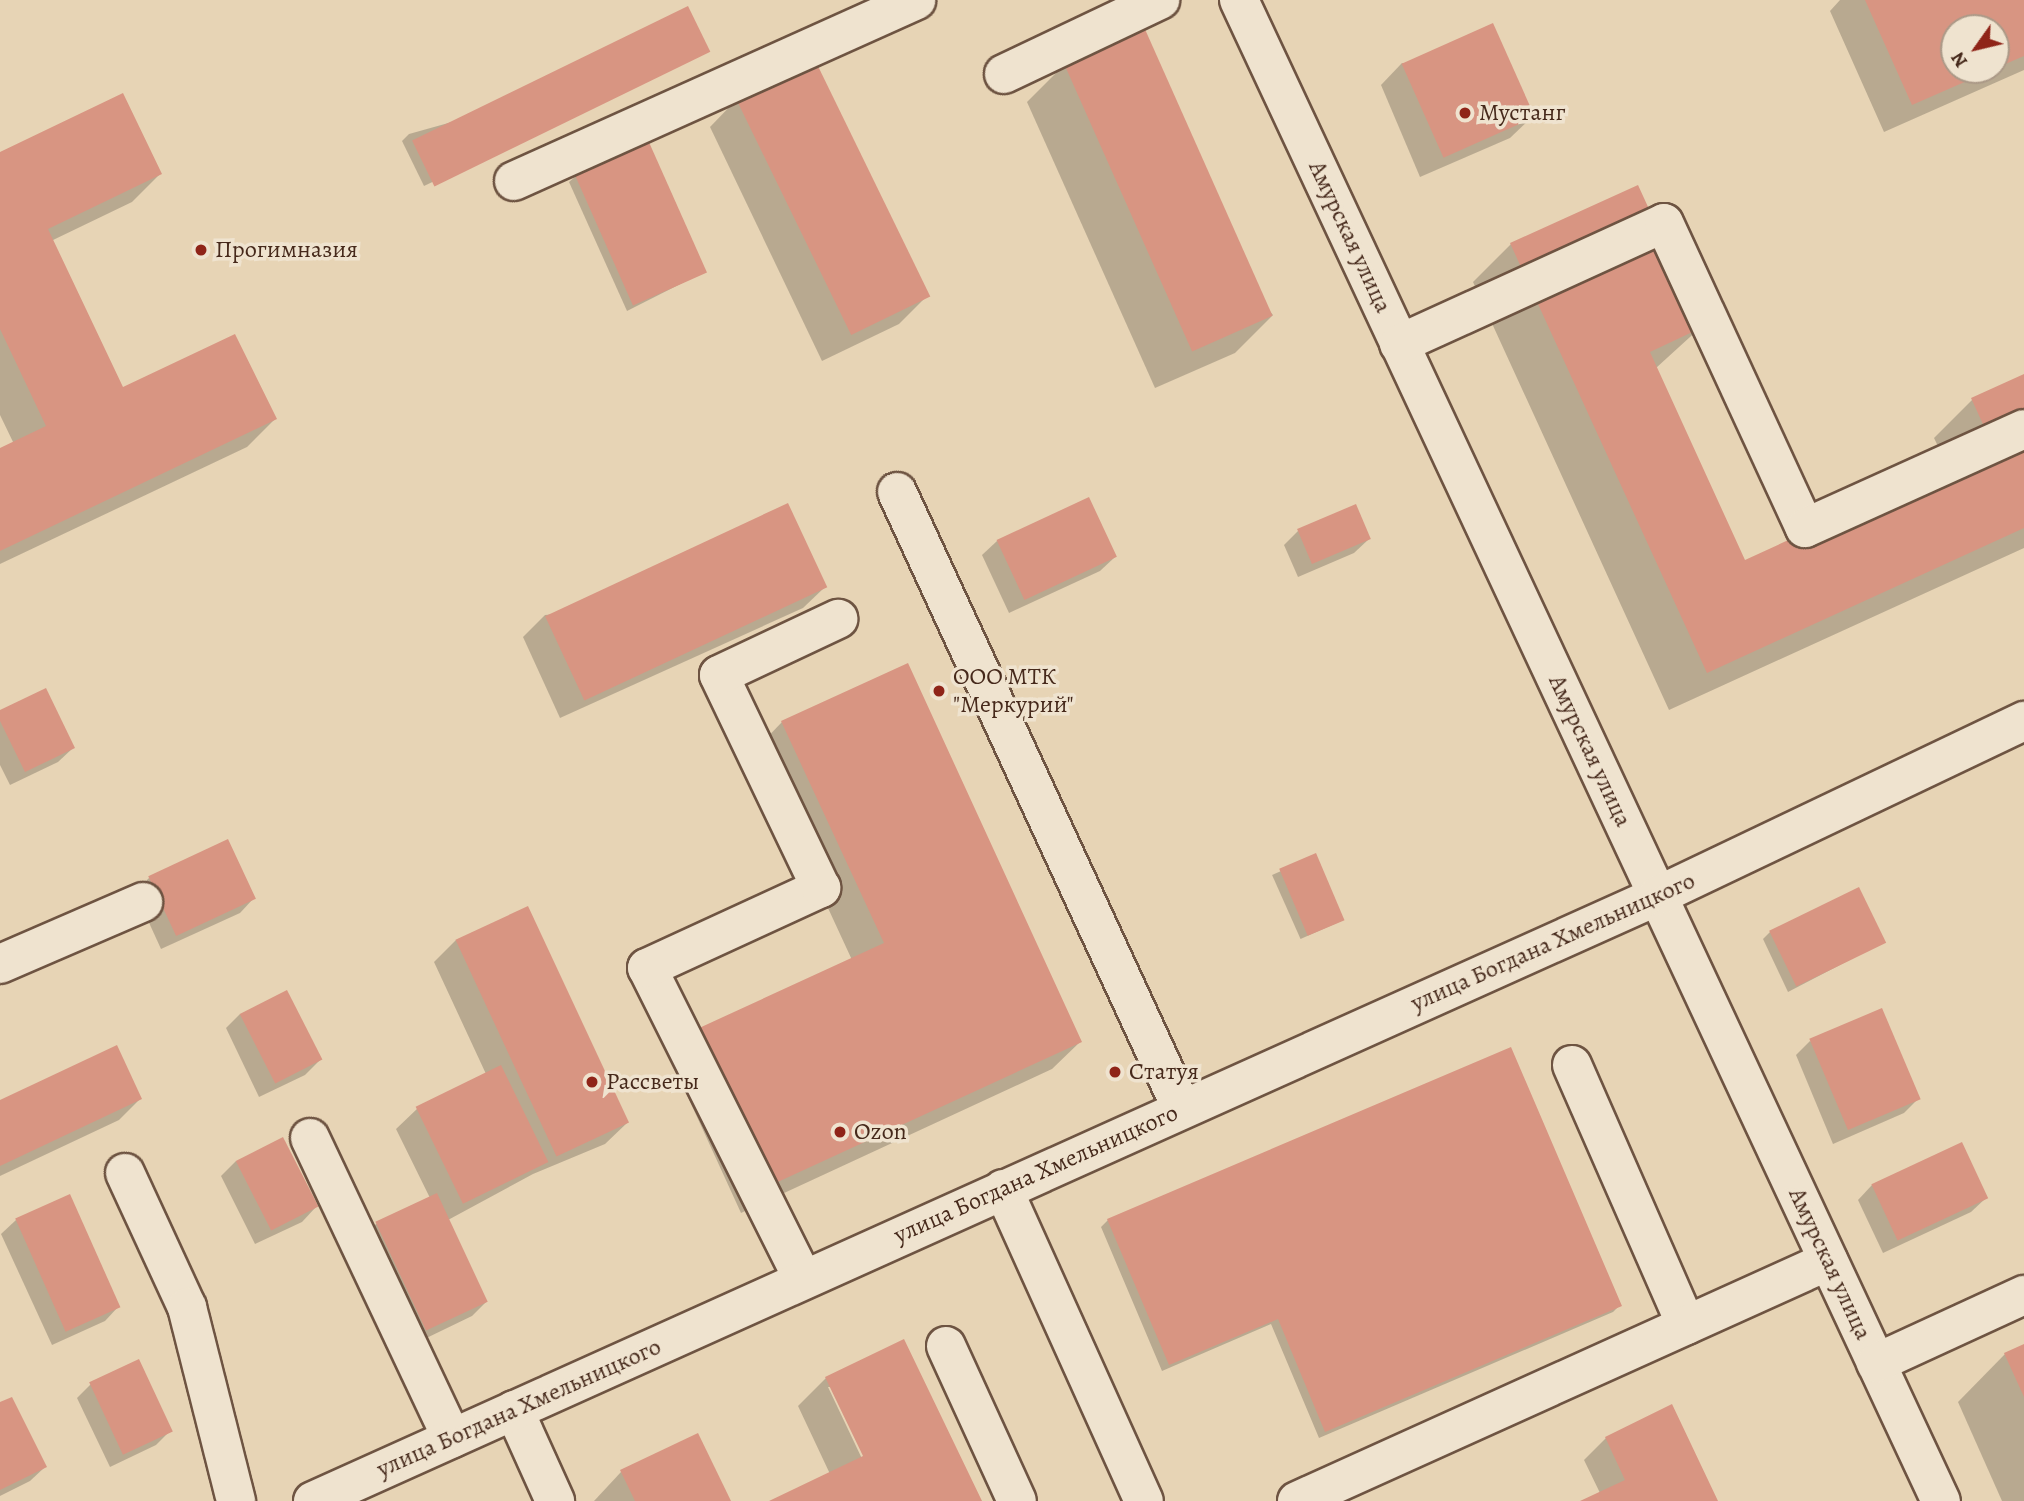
<!DOCTYPE html>
<meta charset="utf-8">
<style>
body{margin:0}
#map{position:relative;width:2024px;height:1501px;overflow:hidden;background:#e7d4b5;font-family:Alegreya,serif}
div>[style]{position:absolute}
.shadow>*{inset:0;background:#0003;transform-origin:0 0}
.building>*{inset:0;background:#d89582;transform-origin:0 0}
.roads{filter:drop-shadow(2px 0 #6e5442) drop-shadow(-2px 0 #6e5442) drop-shadow(0 2px #6e5442) drop-shadow(0 -2px #6e5442)}
.minor>*{height:38px;margin:-19px;padding:0 19px;transform-origin:19px;border-radius:19px;background:#efe3cf}
.dots>*{width:19px;height:19px;translate:-50% -50%;box-sizing:border-box;border:4px solid #efe3cf;border-radius:50%}
span{translate:-50% -50%;white-space:nowrap;text-align:center;line-height:1.15;-webkit-text-stroke:7px #efe3cf;paint-order:stroke}
.poi-label{font-size:24px;color:#46291b}
.left{translate:0 -50%;text-align:left}
.street-label{font-size:24px;color:#46291b}
.north{position:absolute;left:1940px;top:14px;width:70px;height:70px;box-sizing:border-box;background:#efe3cf;border:2px solid #ab9987;border-radius:50%;rotate:236deg;font-size:19px;font-weight:700;line-height:28px;text-align:center;color:#46291b}
.north::after{content:'';display:block;margin:auto;width:24px;height:32px;background:#8f2418;clip-path:polygon(50% 0,100% 100%,50% 72%,0 100%)}
</style>
<div id="map">
<div class="shadow">
<div style="clip-path:polygon(evenodd,1840px 0,2024px 0,2024px 70px,1884px 132px,1830px 11px,1840px 0,1954px 28px,1996px 28px,1996px 70px,1954px 70px,1954px 28px)"></div>
<div style="clip-path:polygon(707px 51px,424px 186px,402px 141px,409px 134px)"></div>
<div style="clip-path:polygon(1402px 63px,1532px 117px,1510px 138px,1420px 177px,1381px 85px)"></div>
<div style="clip-path:polygon(1065px 64px,1273px 315px,1235px 353px,1155px 388px,1027px 102px)"></div>
<div style="clip-path:polygon(737px 99px,927px 296px,899px 324px,822px 361px,710px 127px)"></div>
<div style="clip-path:polygon(0 154px,160px 174px,132px 202px,51px 241px,122px 390px,275px 419px,247px 447px,0 564px,0 450px,14px 444px,0 415px)"></div>
<div style="clip-path:polygon(576px 176px,706px 271px,627px 311px,569px 182px)"></div>
<div style="clip-path:polygon(1511px 244px,1701px 327px,1656px 368px,1744px 562px,1948px 467px,1934px 438px,1972px 400px,2024px 376px,2024px 548px,1669px 710px,1473px 282px)"></div>
<div style="clip-path:polygon(1298px 531px,1369px 539px,1354px 553px,1298px 577px,1284px 545px)"></div>
<div style="clip-path:polygon(997px 541px,1115px 557px,1100px 571px,1009px 613px,982px 555px)"></div>
<div style="clip-path:polygon(825px 587px,803px 608px,560px 718px,523px 637px,545px 615px)"></div>
<div style="clip-path:polygon(0 712px,73px 748px,58px 762px,10px 785px,0 765px)"></div>
<div style="clip-path:polygon(782px 722px,1080px 1042px,1052px 1069px,741px 1213px,670px 1058px,698px 1031px,852px 960px,755px 750px)"></div>
<div style="left:1315px;top:856px;width:70px;height:47px;rotate:66deg"></div>
<div style="clip-path:polygon(149px 878px,254px 898px,240px 913px,161px 949px,135px 892px)"></div>
<div style="clip-path:polygon(1770px 932px,1884px 942px,1788px 992px,1763px 939px)"></div>
<div style="clip-path:polygon(456px 940px,627px 1123px,605px 1144px,533px 1174px,448px 1220px,486px 1302px,472px 1316px,412px 1345px,362px 1238px,376px 1224px,430px 1198px,396px 1129px,418px 1108px,486px 1074px,434px 962px)"></div>
<div style="clip-path:polygon(240px 1014px,320px 1060px,305px 1075px,259px 1097px,226px 1028px)"></div>
<div style="clip-path:polygon(1810px 1041px,1918px 1099px,1904px 1113px,1833px 1144px,1796px 1055px)"></div>
<div style="clip-path:polygon(140px 1099px,119px 1120px,0 1176px,0 1102px)"></div>
<div style="clip-path:polygon(236px 1161px,316px 1207px,302px 1222px,255px 1244px,221px 1176px)"></div>
<div style="clip-path:polygon(1872px 1185px,1986px 1198px,1971px 1212px,1883px 1253px,1858px 1200px)"></div>
<div style="clip-path:polygon(16px 1220px,119px 1306px,105px 1321px,52px 1345px,1px 1234px)"></div>
<div style="clip-path:polygon(1108px 1220px,1620px 1305px,1613px 1312px,1319px 1438px,1271px 1324px,1162px 1371px,1101px 1227px)"></div>
<div style="clip-path:polygon(2024px 1346px,2024px 1501px,2002px 1501px,1958px 1402px,2005px 1354px)"></div>
<div style="clip-path:polygon(evenodd,826px 1378px,980px 1501px,773px 1501px,830px 1474px,798px 1406px,826px 1378px,828px 1387px,832px 1387px,868px 1463px,865px 1465px,828px 1387px)"></div>
<div style="clip-path:polygon(91px 1384px,171px 1430px,156px 1445px,110px 1467px,77px 1398px)"></div>
<div style="clip-path:polygon(0 1404px,45px 1467px,30px 1481px,0 1496px)"></div>
<div style="clip-path:polygon(1606px 1438px,1716px 1501px,1584px 1501px,1600px 1493px,1584px 1460px)"></div>
<div style="clip-path:polygon(621px 1472px,729px 1501px,594px 1501px)"></div>
</div>
<div class="building">
<div style="clip-path:polygon(1865px 0,2024px 0,2024px 56px,1996px 68px,1996px 28px,1954px 28px,1954px 70px,1992px 70px,1912px 105px)"></div>
<div style="left:688px;top:6px;width:51px;height:307px;rotate:64deg"></div>
<div style="left:1493px;top:23px;width:103px;height:100px;rotate:66deg"></div>
<div style="left:1144px;top:27px;width:316px;height:88px;rotate:66deg"></div>
<div style="left:815px;top:60px;width:263px;height:88px;rotate:64deg"></div>
<div style="clip-path:polygon(123px 93px,162px 174px,48px 229px,123px 387px,235px 334px,277px 419px,0 551px,0 448px,46px 426px,0 329px,0 152px)"></div>
<div style="left:648px;top:140px;width:145px;height:81px;rotate:66deg"></div>
<div style="clip-path:polygon(1638px 185px,1703px 327px,1650px 352px,1745px 560px,1993px 446px,1971px 398px,2024px 374px,2024px 528px,1707px 673px,1510px 243px)"></div>
<div style="left:1089px;top:497px;width:66px;height:102px;rotate:65deg"></div>
<div style="left:788px;top:503px;width:93px;height:268px;rotate:65deg"></div>
<div style="left:1356px;top:504px;width:38px;height:64px;rotate:67deg"></div>
<div style="clip-path:polygon(908px 663px,1082px 1042px,769px 1186px,697px 1029px,884px 943px,781px 721px)"></div>
<div style="clip-path:polygon(46px 688px,75px 748px,25px 772px,0 721px,0 710px)"></div>
<div style="left:228px;top:839px;width:66px;height:88px;rotate:65deg"></div>
<div style="left:1316px;top:853px;width:73px;height:40px;rotate:67deg"></div>
<div style="left:1859px;top:887px;width:62px;height:100px;rotate:64deg"></div>
<div style="left:528px;top:906px;width:239px;height:80px;rotate:65deg"></div>
<div style="left:287px;top:990px;width:78px;height:53px;rotate:63deg"></div>
<div style="left:1882px;top:1008px;width:99px;height:79px;rotate:67deg"></div>
<div style="clip-path:polygon(117px 1045px,142px 1099px,0 1166px,0 1100px)"></div>
<div style="clip-path:polygon(1511px 1047px,1622px 1306px,1325px 1432px,1278px 1319px,1169px 1365px,1107px 1219px)"></div>
<div style="left:501px;top:1065px;width:108px;height:95px;rotate:64deg"></div>
<div style="left:283px;top:1137px;width:78px;height:53px;rotate:63deg"></div>
<div style="left:1962px;top:1142px;width:62px;height:100px;rotate:65deg"></div>
<div style="left:437px;top:1193px;width:120px;height:68px;rotate:65deg"></div>
<div style="left:70px;top:1194px;width:124px;height:60px;rotate:66deg"></div>
<div style="clip-path:polygon(904px 1339px,982px 1501px,769px 1501px,863px 1456px,825px 1377px)"></div>
<div style="clip-path:polygon(2024px 1344px,2024px 1397px,2004px 1353px)"></div>
<div style="left:139px;top:1359px;width:80px;height:55px;rotate:65deg"></div>
<div style="clip-path:polygon(12px 1397px,47px 1467px,0 1490px,0 1402px)"></div>
<div style="clip-path:polygon(1672px 1404px,1718px 1501px,1580px 1501px,1625px 1480px,1605px 1437px)"></div>
<div style="clip-path:polygon(698px 1433px,731px 1501px,635px 1501px,620px 1470px)"></div>
</div>
<div class="roads">
<div class="minor">
<div style="left:1239px;top:0;width:1657px;rotate:64.94deg"></div>
<div style="left:1004px;top:74px;width:173px;rotate:-25.4deg"></div>
<div style="left:514px;top:181px;width:441px;rotate:-24.2deg"></div>
<div style="left:1399px;top:344px;width:291px;rotate:-24.5deg"></div>
<div style="left:1664px;top:223px;width:336px;rotate:65.2deg"></div>
<div style="left:1805px;top:528px;width:240px;rotate:-24.3deg"></div>
<div style="left:897px;top:492px;width:680px;rotate:65.21deg"></div>
<div style="left:0;top:964px;width:156px;rotate:-23.4deg"></div>
<div style="left:1572px;top:1065px;width:284px;rotate:66.3deg"></div>
<div style="left:310px;top:1138px;width:332px;rotate:64.7deg"></div>
<div style="left:125px;top:1173px;width:148px;rotate:65.2deg"></div>
<div style="left:187px;top:1307px;width:200px;rotate:75.8deg"></div>
<div style="left:1003px;top:1189px;width:342px;rotate:65.7deg"></div>
<div style="left:803px;top:1279px;width:348px;rotate:-116.6deg"></div>
<div style="left:647px;top:968px;width:192px;rotate:-24.7deg"></div>
<div style="left:821px;top:888px;width:236px;rotate:-115.6deg"></div>
<div style="left:719px;top:675px;width:132px;rotate:-25.2deg"></div>
<div style="left:946px;top:1346px;width:170px;rotate:65.4deg"></div>
<div style="left:1876px;top:1363px;width:163px;rotate:-24.7deg"></div>
<div style="left:514px;top:1410px;width:100px;rotate:65.7deg"></div>
<div style="left:313px;top:1501px;width:1474px;rotate:-24.23deg"></div>
<div style="left:1657px;top:896px;width:407px;rotate:-25.5deg"></div>
<div style="left:1297px;top:1501px;width:583px;rotate:-24.32deg"></div>
</div>
</div>
<div class="dots">
<div style="left:1465px;top:113px;background:#8f2418"></div>
<div style="left:201px;top:250px;background:#8f2418"></div>
<div style="left:939px;top:691px;background:#8f2418"></div>
<div style="left:1115px;top:1072px;background:#8f2418"></div>
<div style="left:592px;top:1082px;background:#8f2418"></div>
<div style="left:840px;top:1132px;background:#8f2418"></div>
</div>
<div class="poi-label">
<span class="left" style="left:1479px;top:113px">Мустанг</span>
<span class="left" style="left:215px;top:250px">Прогимназия</span>
<span class="left" style="left:953px;top:691px">ООО МТК<br>"Меркурий"</span>
<span class="left" style="left:1129px;top:1072px">Статуя</span>
<span class="left" style="left:606px;top:1082px">Рассветы</span>
<span class="left" style="left:854px;top:1132px">Ozon</span>
</div>
<div class="street-label">
<span style="left:1350px;top:237px;rotate:65deg">Амурская улица</span>
<span style="left:1590px;top:751px;rotate:65deg">Амурская улица</span>
<span style="left:1553px;top:942px;rotate:-24deg">улица Богдана Хмельницкого</span>
<span style="left:1036px;top:1174px;rotate:-24deg">улица Богдана Хмельницкого</span>
<span style="left:1830px;top:1264px;rotate:65deg">Амурская улица</span>
<span style="left:519px;top:1408px;rotate:-24deg">улица Богдана Хмельницкого</span>
</div>
<div class="north">N</div>
</div>
